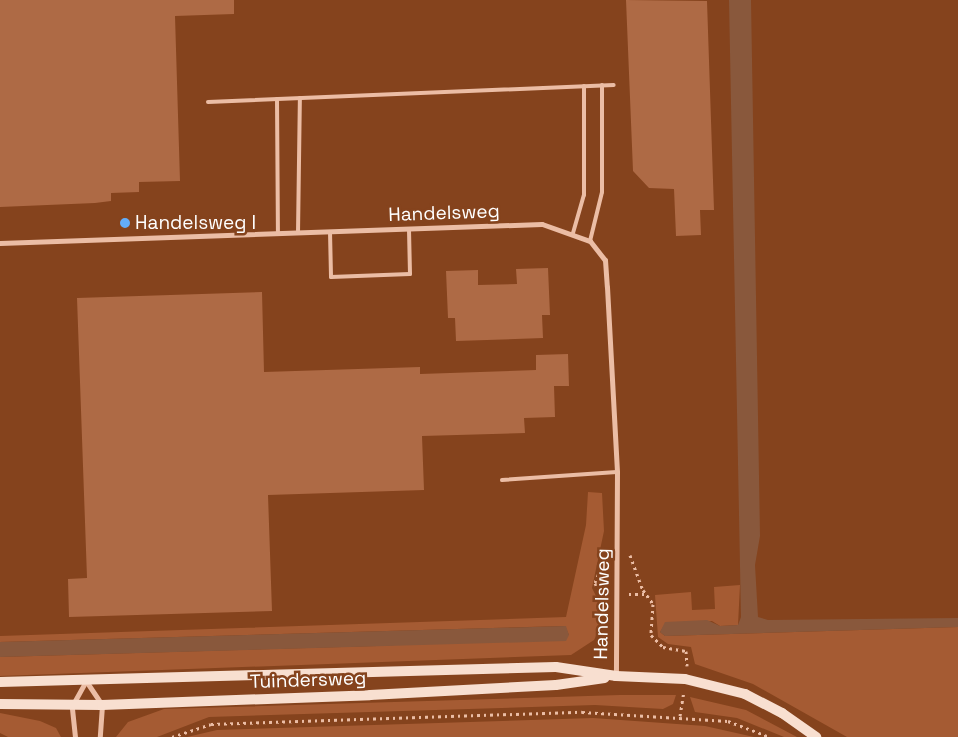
<!DOCTYPE html>
<style>
body{margin:0}
#map{position:relative;width:958px;height:737px;overflow:hidden;background:#85431d;font-family:"Space Grotesk",sans-serif}
div>[style]{position:absolute}
.green>*{inset:0;background:#a55b33}
.water>*{inset:0;background:#89583c}
.building>*{inset:0;background:#ae6a45}
.path>*{height:3px;margin-top:-1.5px;transform-origin:0;background:repeating-linear-gradient(90deg,#ebbda5 0 2.5px,transparent 0 6.5px)}
.service>*{height:4px;margin:-2px;padding:0 2px;transform-origin:2px;border-radius:2px;background:#ebbda5}
.minor>*{height:5px;margin:-2.5px;padding:0 2.5px;transform-origin:2.5px;border-radius:2.5px;background:#ebbda5}
.secondary>*{height:10px;margin:-5px;padding:0 5px;transform-origin:5px;border-radius:5px;background:#f8dfd0}
.dots>*{width:14px;height:14px;translate:-50% -50%;box-sizing:border-box;border:2px solid #85431d;border-radius:50%}
span{translate:-50% -50%;white-space:nowrap;text-align:center;line-height:1.15;-webkit-text-stroke:5px #85431d;paint-order:stroke}
.street-label{font-size:19px;color:#fff}
.poi-label{font-size:19px;color:#fff}
.left{translate:0 -50%;text-align:left}
</style>
<div id="map">
<div class="green">
<div style="clip-path:polygon(588px 492px,602px 493px,604px 531px,592px 588px,596px 596px,605px 597px,600px 628px,594px 640px,571px 655px,0 676px,0 657px,377px 646px,569px 635px,565px 626px,0 642px,0 636px,566px 617px,586px 525px)"></div>
<div style="clip-path:polygon(740px 585px,738px 625px,720px 626px,712px 621px,664px 626px,660px 632px,665px 636px,958px 627px,958px 737px,847px 737px,753px 684px,695px 664px,691px 647px,668px 644px,658px 637px,655px 595px,691px 592px,692px 610px,715px 609px,714px 587px)"></div>
<div style="clip-path:polygon(620px 695px,676px 695px,673px 704px,663px 709px,595px 705px,209px 717px,157px 737px,116px 737px,128px 722px,164px 709px)"></div>
<div style="clip-path:polygon(690px 697px,746px 710px,797px 737px,784px 737px,737px 718px,695px 712px)"></div>
<div style="clip-path:polygon(0 713px,40px 721px,56px 728px,61px 737px,8px 737px,0 733px)"></div>
<div style="clip-path:polygon(593px 718px,705px 726px,754px 737px,187px 737px,217px 730px)"></div>
</div>
<div class="water">
<div style="clip-path:polygon(729px 0,751px 0,760px 536px,755px 565px,758px 617px,768px 620px,958px 618px,958px 627px,665px 636px,660px 632px,665px 622px,707px 620px,720px 626px,738px 625px,741px 617px)"></div>
<div style="clip-path:polygon(566px 626px,569px 635px,566px 641px,0 657px,0 642px)"></div>
</div>
<div class="building">
<div style="clip-path:polygon(0 0,234px 0,234px 14px,175px 16px,180px 181px,139px 182px,139px 192px,111px 193px,111px 201px,95px 203px,0 207px)"></div>
<div style="clip-path:polygon(626px 0,707px 1px,714px 210px,700px 210px,701px 235px,676px 236px,674px 189px,649px 188px,633px 171px)"></div>
<div style="clip-path:polygon(548px 268px,550px 315px,542px 315px,543px 338px,456px 341px,455px 318px,448px 318px,446px 271px,478px 270px,478px 285px,517px 284px,516px 269px)"></div>
<div style="clip-path:polygon(262px 292px,264px 372px,420px 367px,420px 374px,536px 370px,536px 355px,568px 354px,569px 386px,554px 386px,555px 417px,524px 418px,525px 433px,422px 436px,424px 490px,268px 495px,272px 611px,69px 617px,68px 579px,87px 578px,77px 298px)"></div>
</div>
<div class="path">
<div style="left:630px;top:555px;width:37px;rotate:70deg"></div>
<div style="left:643px;top:590px;width:17px;rotate:54deg"></div>
<div style="left:653px;top:604px;width:31px;rotate:94deg"></div>
<div style="left:651px;top:635px;width:17px;rotate:45deg"></div>
<div style="left:663px;top:647px;width:23px;rotate:10deg"></div>
<div style="left:686px;top:651px;width:15px;rotate:86deg"></div>
<div style="left:603px;top:562px;width:22px;rotate:111deg"></div>
<div style="left:595px;top:583px;width:10px;rotate:61deg"></div>
<div style="left:600px;top:592px;width:5px;rotate:11deg"></div>
<div style="left:629px;top:594px;width:16px"></div>
<div style="left:680px;top:716px;width:24px;rotate:-81deg"></div>
<div style="left:172px;top:737px;width:41px;rotate:-18.4deg"></div>
<div style="left:211px;top:724px;width:371px;rotate:-1.9deg"></div>
<div style="left:582px;top:712px;width:146px;rotate:3.5deg"></div>
<div style="left:728px;top:721px;width:45px;rotate:20.9deg"></div>
</div>
<div class="service">
<div style="left:277px;top:99px;width:135px;rotate:89.6deg"></div>
<div style="left:208px;top:102px;width:406px;rotate:-2.4deg"></div>
<div style="left:330px;top:232px;width:45px;rotate:88.7deg"></div>
<div style="left:331px;top:277px;width:79px;rotate:-2.2deg"></div>
<div style="left:410px;top:274px;width:45px;rotate:-91.3deg"></div>
<div style="left:298px;top:233px;width:135px;rotate:-89.2deg"></div>
<div style="left:573px;top:233px;width:40px;rotate:-74deg"></div>
<div style="left:584px;top:195px;width:109px;rotate:-90deg"></div>
<div style="left:590px;top:241px;width:50px;rotate:-76.2deg"></div>
<div style="left:602px;top:192px;width:107px;rotate:-90deg"></div>
<div style="left:502px;top:480px;width:115px;rotate:-4deg"></div>
</div>
<div class="minor">
<div style="left:0;top:243px;width:542px;rotate:-2.01deg"></div>
<div style="left:542px;top:224px;width:51px;rotate:19.5deg"></div>
<div style="left:590px;top:241px;width:24px;rotate:52deg"></div>
<div style="left:605px;top:260px;width:27px;rotate:86deg"></div>
<div style="left:607px;top:287px;width:185px;rotate:86.9deg"></div>
<div style="left:617px;top:472px;width:204px;rotate:90.3deg"></div>
<div style="left:75px;top:737px;width:31px;rotate:-96deg"></div>
<div style="left:72px;top:706px;width:29px;rotate:-61deg"></div>
<div style="left:86px;top:681px;width:29px;rotate:56deg"></div>
<div style="left:102px;top:705px;width:32px;rotate:94deg"></div>
</div>
<div class="secondary">
<div style="left:0;top:682px;width:556px;rotate:-1.55deg"></div>
<div style="left:556px;top:667px;width:61px;rotate:8.5deg"></div>
<div style="left:616px;top:676px;width:69px;rotate:2.5deg"></div>
<div style="left:685px;top:679px;width:62px;rotate:14deg"></div>
<div style="left:745px;top:694px;width:42px;rotate:27.2deg"></div>
<div style="left:782px;top:713px;width:42px;rotate:35.2deg"></div>
<div style="left:0;top:704px;width:102px;rotate:0.6deg"></div>
<div style="left:102px;top:705px;width:268px;rotate:-2.1deg"></div>
<div style="left:370px;top:695px;width:186px;rotate:-3.1deg"></div>
<div style="left:556px;top:685px;width:49px;rotate:-8.1deg"></div>
</div>
<div class="dots">
<div style="left:125px;top:223px;background:#63adfa"></div>
</div>
<div class="street-label">
<span style="left:444px;top:213px;rotate:-2deg">Handelsweg</span>
<span style="left:602px;top:604px;rotate:-89deg">Handelsweg</span>
<span style="left:308px;top:680px;rotate:-2deg">Tuindersweg</span>
</div>
<div class="poi-label">
<span class="left" style="left:135px;top:223px">Handelsweg I</span>
</div>
</div>
